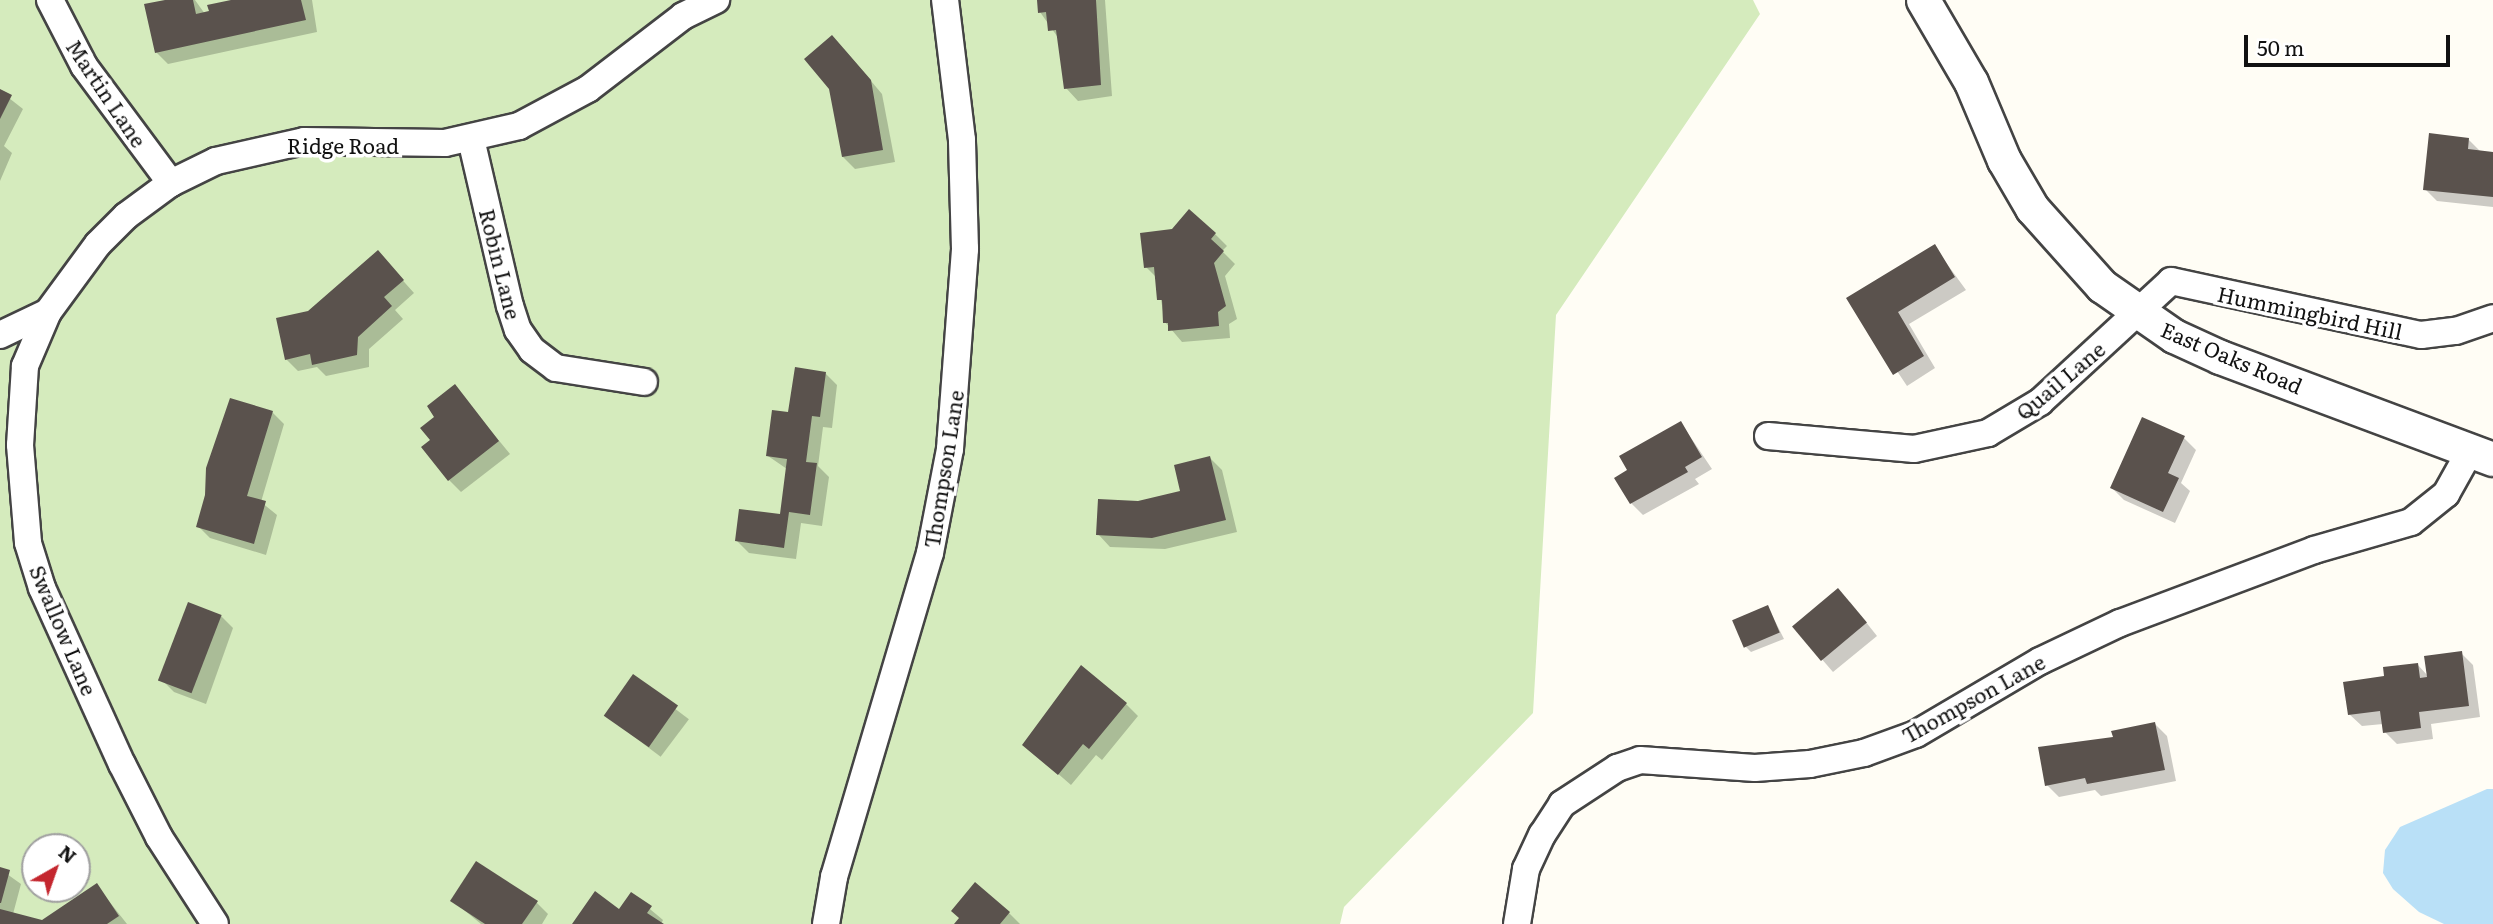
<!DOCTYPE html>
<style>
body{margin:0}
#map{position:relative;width:2493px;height:924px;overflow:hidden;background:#fffdf5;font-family:Literata,serif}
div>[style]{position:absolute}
.green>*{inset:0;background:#d5ebbd}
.water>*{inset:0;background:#b9e0f7}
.shadow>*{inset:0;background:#0003;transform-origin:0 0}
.building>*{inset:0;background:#5a524d;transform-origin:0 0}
.roads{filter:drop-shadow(2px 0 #444) drop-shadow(-2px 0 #444) drop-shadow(0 2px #444) drop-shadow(0 -2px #444)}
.minor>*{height:26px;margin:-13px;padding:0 13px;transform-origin:13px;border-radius:13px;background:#fff}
.tertiary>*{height:33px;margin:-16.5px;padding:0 16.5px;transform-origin:16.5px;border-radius:16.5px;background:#fff}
span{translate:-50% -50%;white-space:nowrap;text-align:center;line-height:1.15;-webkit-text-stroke:7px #fff;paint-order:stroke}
.street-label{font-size:21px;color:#111}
.north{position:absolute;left:21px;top:833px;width:70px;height:70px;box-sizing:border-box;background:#fff;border:2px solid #a0a0a0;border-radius:50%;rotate:40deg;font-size:19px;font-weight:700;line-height:28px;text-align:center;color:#111}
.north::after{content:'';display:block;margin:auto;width:24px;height:32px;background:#c4262e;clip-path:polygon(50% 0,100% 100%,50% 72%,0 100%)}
.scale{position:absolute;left:2244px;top:35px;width:206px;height:32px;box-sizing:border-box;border:4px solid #111;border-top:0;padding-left:9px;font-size:21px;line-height:24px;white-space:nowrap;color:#111;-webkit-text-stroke:5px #fff;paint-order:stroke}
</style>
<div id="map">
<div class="green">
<div style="clip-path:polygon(evenodd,0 0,1753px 0,1760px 14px,1556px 315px,1533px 713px,1344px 907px,1340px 924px,0 924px,0 0,35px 847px,77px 847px,77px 889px,35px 889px,35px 847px)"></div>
</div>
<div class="water">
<div style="clip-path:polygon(2487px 789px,2493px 789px,2493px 924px,2444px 924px,2419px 912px,2393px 889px,2383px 873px,2385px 850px,2400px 827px)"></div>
</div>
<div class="shadow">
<div style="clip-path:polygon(173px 0,195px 0,205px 14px,239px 0,312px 0,317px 32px,168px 64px,156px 52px)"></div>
<div style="clip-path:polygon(1039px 0,1105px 0,1112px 96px,1078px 101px,1066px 88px,1059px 39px,1040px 12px)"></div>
<div style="clip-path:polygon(844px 49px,882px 94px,895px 162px,855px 169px,843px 157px)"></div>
<div style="clip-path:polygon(0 91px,23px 109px,4px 146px,12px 153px,0 181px)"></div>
<div style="clip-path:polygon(2468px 139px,2481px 152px,2493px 154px,2493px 207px,2437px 201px,2425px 189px)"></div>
<div style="clip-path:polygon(1215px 234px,1227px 246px,1222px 251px,1235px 264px,1225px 276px,1237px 319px,1229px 324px,1230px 338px,1182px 342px,1165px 322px,1157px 278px,1146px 267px)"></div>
<div style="clip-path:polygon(1934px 246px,1966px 290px,1909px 324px,1935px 368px,1907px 386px,1849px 299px)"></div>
<div style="clip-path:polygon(389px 265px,414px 293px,395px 310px,403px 319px,369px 349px,369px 367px,326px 376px,317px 367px,298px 371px,286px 359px)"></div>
<div style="clip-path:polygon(825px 373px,837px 385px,832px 428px,823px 427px,818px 466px,829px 477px,822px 526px,801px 523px,796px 559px,749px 553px,737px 541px,781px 516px,787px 469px,768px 456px,790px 414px)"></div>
<div style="clip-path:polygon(455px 387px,510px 454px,461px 492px,449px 480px,437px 417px)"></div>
<div style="clip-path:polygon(272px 412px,284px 424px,261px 502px,277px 515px,266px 555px,210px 538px,198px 526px)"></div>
<div style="clip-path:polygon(1681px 423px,1712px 469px,1695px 479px,1699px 484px,1643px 515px,1631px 503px,1630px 471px)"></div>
<div style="clip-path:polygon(2184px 438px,2196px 450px,2181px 483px,2190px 491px,2175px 523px,2124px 500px,2112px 488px)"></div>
<div style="clip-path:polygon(1210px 458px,1222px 470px,1237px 532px,1165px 549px,1110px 547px,1098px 534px,1138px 502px,1182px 492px)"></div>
<div style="clip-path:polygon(1850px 602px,1877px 636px,1833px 672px,1793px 626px)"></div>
<div style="clip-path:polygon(1768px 607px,1784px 639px,1751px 652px,1746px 647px)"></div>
<div style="clip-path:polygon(221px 616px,233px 628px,206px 704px,174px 692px,162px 680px)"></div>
<div style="clip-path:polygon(2461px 653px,2473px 665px,2480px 717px,2431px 724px,2433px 739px,2397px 744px,2385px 732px,2383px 724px,2362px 726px,2349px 714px,2386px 678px,2417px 664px,2428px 676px)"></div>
<div style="left:633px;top:677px;width:70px;height:47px;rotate:37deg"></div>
<div style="clip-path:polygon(1126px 704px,1138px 716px,1102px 760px,1096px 755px,1071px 785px,1025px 745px)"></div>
<div style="clip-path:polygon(2155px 724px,2167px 736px,2176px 781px,2101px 796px,2095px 790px,2059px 797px,2047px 785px,2115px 738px)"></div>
<div style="clip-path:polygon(0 869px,21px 884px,13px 914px,42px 922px,97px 886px,127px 924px,0 924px)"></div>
<div style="clip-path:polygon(632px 894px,663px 920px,661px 924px,620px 911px)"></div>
<div style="clip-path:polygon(452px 900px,536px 902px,548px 914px,542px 924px,481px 924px)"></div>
<div style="clip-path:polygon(1009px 913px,1020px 924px,956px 924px)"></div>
</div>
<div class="building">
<div style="clip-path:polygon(165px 0,193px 0,196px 14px,209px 11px,207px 5px,231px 0,301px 0,306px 20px,155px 53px,144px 4px)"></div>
<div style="clip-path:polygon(1037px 0,1096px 0,1101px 85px,1064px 89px,1056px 30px,1048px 31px,1046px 12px,1038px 13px)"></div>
<div style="clip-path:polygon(832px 35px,871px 80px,883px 150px,842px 157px,829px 89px,804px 59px)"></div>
<div style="clip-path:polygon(0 89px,12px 95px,0 119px)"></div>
<div style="clip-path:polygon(2429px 133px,2469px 138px,2468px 149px,2493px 152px,2493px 197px,2423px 190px)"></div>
<div style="clip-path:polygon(1189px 209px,1216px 233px,1211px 239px,1224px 251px,1214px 263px,1226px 306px,1218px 312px,1219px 326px,1168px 331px,1168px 323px,1163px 323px,1162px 300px,1157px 300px,1154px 267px,1144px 268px,1140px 233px,1172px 229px)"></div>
<div style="clip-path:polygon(1935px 244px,1955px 277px,1898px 312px,1924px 356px,1893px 375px,1846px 298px)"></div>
<div style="clip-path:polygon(378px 250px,404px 280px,384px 297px,392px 306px,358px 337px,357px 355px,312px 365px,310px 354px,285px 360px,276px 318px,308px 311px)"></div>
<div style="clip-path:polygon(795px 367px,826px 372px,820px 417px,812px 416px,806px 462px,817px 463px,810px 515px,789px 512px,784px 548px,735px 541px,739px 509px,780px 514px,787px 459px,766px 456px,772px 410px,788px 412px)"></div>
<div style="clip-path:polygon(455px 384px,499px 441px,448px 481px,421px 447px,430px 440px,420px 428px,434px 417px,427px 406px)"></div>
<div style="clip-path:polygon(230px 398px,273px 411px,247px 496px,266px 501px,254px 544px,196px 527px,205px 495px,206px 468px)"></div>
<div style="clip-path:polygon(2142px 417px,2185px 436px,2168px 473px,2179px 478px,2163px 512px,2110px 488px)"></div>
<div style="clip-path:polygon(1681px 421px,1702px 457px,1685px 467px,1688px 472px,1630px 504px,1614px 478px,1627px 470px,1619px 456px)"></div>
<div style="clip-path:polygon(1210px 456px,1226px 520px,1152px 538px,1096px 535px,1098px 499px,1138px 501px,1180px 491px,1174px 465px)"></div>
<div style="left:1838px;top:588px;width:45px;height:60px;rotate:50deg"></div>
<div style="left:188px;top:602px;width:36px;height:84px;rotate:21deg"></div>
<div style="left:1768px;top:605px;width:30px;height:39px;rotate:67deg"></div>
<div style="clip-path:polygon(2462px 651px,2469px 706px,2419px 712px,2421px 728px,2383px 733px,2380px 711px,2348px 715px,2343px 682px,2384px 676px,2383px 667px,2418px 663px,2420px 678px,2427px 677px,2424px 656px)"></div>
<div style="clip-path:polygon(1081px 665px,1127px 703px,1089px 749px,1083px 744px,1058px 775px,1022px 745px)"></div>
<div style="left:633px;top:674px;width:55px;height:51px;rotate:35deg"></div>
<div style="clip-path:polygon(2155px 722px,2165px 770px,2087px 784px,2085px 778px,2045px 786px,2038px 747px,2113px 737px,2111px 731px)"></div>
<div style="clip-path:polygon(476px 861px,538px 901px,522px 924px,485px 924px,450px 901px)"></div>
<div style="clip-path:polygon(0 867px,10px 870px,1px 903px,0 903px)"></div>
<div style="clip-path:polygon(975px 882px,1010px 912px,1000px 924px,954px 924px,959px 918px,951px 911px)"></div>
<div style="clip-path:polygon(97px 883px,119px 916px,107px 924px,0 924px,0 909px,42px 920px)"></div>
<div style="clip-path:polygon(595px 891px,619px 909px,631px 892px,652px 906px,647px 913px,664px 924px,572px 924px)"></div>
</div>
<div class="roads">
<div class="minor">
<div style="left:50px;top:0;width:74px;rotate:62.7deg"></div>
<div style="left:84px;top:66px;width:146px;rotate:53.4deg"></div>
<div style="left:471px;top:139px;width:171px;rotate:76.9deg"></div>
<div style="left:510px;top:306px;width:25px;rotate:72deg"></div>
<div style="left:518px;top:330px;width:24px;rotate:55deg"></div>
<div style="left:532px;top:350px;width:30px;rotate:37deg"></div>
<div style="left:556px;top:368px;width:89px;rotate:9deg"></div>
<div style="left:48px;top:312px;width:59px;rotate:113.1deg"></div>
<div style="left:25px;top:366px;width:79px;rotate:93.6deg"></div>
<div style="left:20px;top:445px;width:98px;rotate:85.3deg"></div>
<div style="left:28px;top:543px;width:47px;rotate:72.7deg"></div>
<div style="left:42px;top:588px;width:193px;rotate:65.6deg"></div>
<div style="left:122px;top:764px;width:82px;rotate:63.1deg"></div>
<div style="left:159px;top:837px;width:103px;rotate:57.2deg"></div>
<div style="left:0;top:335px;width:53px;rotate:-25.6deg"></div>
<div style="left:48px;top:312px;width:84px;rotate:-53.7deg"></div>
<div style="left:98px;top:244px;width:40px;rotate:-45deg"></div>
<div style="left:126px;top:216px;width:56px;rotate:-36.3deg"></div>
<div style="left:171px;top:183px;width:50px;rotate:-26.1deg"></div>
<div style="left:216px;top:161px;width:90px;rotate:-12.8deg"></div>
<div style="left:304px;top:141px;width:141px;rotate:0.8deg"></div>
<div style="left:445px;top:143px;width:76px;rotate:-12.9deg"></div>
<div style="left:519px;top:126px;width:78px;rotate:-28.2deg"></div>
<div style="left:588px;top:89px;width:120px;rotate:-37.5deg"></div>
<div style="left:683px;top:16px;width:37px;rotate:-26deg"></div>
<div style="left:1768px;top:436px;width:147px;rotate:5.1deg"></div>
<div style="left:1914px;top:449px;width:76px;rotate:-12.2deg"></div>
<div style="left:1988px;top:433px;width:61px;rotate:-30.8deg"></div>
<div style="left:2040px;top:402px;width:178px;rotate:-42.7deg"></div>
<div style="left:2171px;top:281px;width:256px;rotate:12.2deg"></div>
<div style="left:2421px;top:335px;width:35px;rotate:-7deg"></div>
<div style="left:2456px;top:331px;width:39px;rotate:-19deg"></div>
<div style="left:826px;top:924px;width:48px;rotate:-80.3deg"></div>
<div style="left:834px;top:877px;width:338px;rotate:-73.5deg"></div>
<div style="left:930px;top:553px;width:106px;rotate:-79.1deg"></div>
<div style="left:950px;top:449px;width:201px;rotate:-85.7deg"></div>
<div style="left:965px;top:249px;width:109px;rotate:-91.6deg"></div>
<div style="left:962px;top:140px;width:141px;rotate:-96.9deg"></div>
<div style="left:1517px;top:924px;width:56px;rotate:-80.7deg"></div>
<div style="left:1526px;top:869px;width:38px;rotate:-65deg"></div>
<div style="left:1542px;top:835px;width:37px;rotate:-57deg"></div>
<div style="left:1562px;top:804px;width:66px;rotate:-33.2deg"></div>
<div style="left:1617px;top:768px;width:24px;rotate:-19deg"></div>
<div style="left:1640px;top:760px;width:115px;rotate:4deg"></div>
<div style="left:1755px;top:768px;width:55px;rotate:-4.2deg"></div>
<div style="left:1810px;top:764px;width:55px;rotate:-11.5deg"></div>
<div style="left:1864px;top:753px;width:55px;rotate:-20.1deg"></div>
<div style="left:1916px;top:734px;width:144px;rotate:-30.5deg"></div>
<div style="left:2040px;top:661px;width:89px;rotate:-25.4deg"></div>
<div style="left:2120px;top:623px;width:207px;rotate:-20.6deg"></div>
<div style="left:2314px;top:550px;width:101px;rotate:-16.1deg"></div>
<div style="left:2411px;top:522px;width:45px;rotate:-38.7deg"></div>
<div style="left:2446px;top:494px;width:49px;rotate:-60.8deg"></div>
</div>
<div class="tertiary">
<div style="left:1923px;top:0;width:95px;rotate:59.7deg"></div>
<div style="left:1971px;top:82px;width:85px;rotate:67.1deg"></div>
<div style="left:2004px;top:160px;width:56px;rotate:59.7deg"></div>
<div style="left:2032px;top:208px;width:105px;rotate:48.1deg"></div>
<div style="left:2102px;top:286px;width:88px;rotate:34.8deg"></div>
<div style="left:2174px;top:336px;width:51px;rotate:24.5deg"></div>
<div style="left:2220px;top:357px;width:291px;rotate:20.5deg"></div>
</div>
</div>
<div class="street-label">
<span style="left:107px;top:93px;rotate:56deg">Martin Lane</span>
<span style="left:343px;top:145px">Ridge Road</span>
<span style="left:501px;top:264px;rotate:76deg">Robin Lane</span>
<span style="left:2310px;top:312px;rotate:12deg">Hummingbird Hill</span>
<span style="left:2232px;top:357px;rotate:23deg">East Oaks Road</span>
<span style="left:2060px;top:380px;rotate:-40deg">Quail Lane</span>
<span style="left:943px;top:469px;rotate:-81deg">Thompson Lane</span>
<span style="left:64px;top:630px;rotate:67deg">Swallow Lane</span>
<span style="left:1973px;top:698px;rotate:-29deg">Thompson Lane</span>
</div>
<div class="north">N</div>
<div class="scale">50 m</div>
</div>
